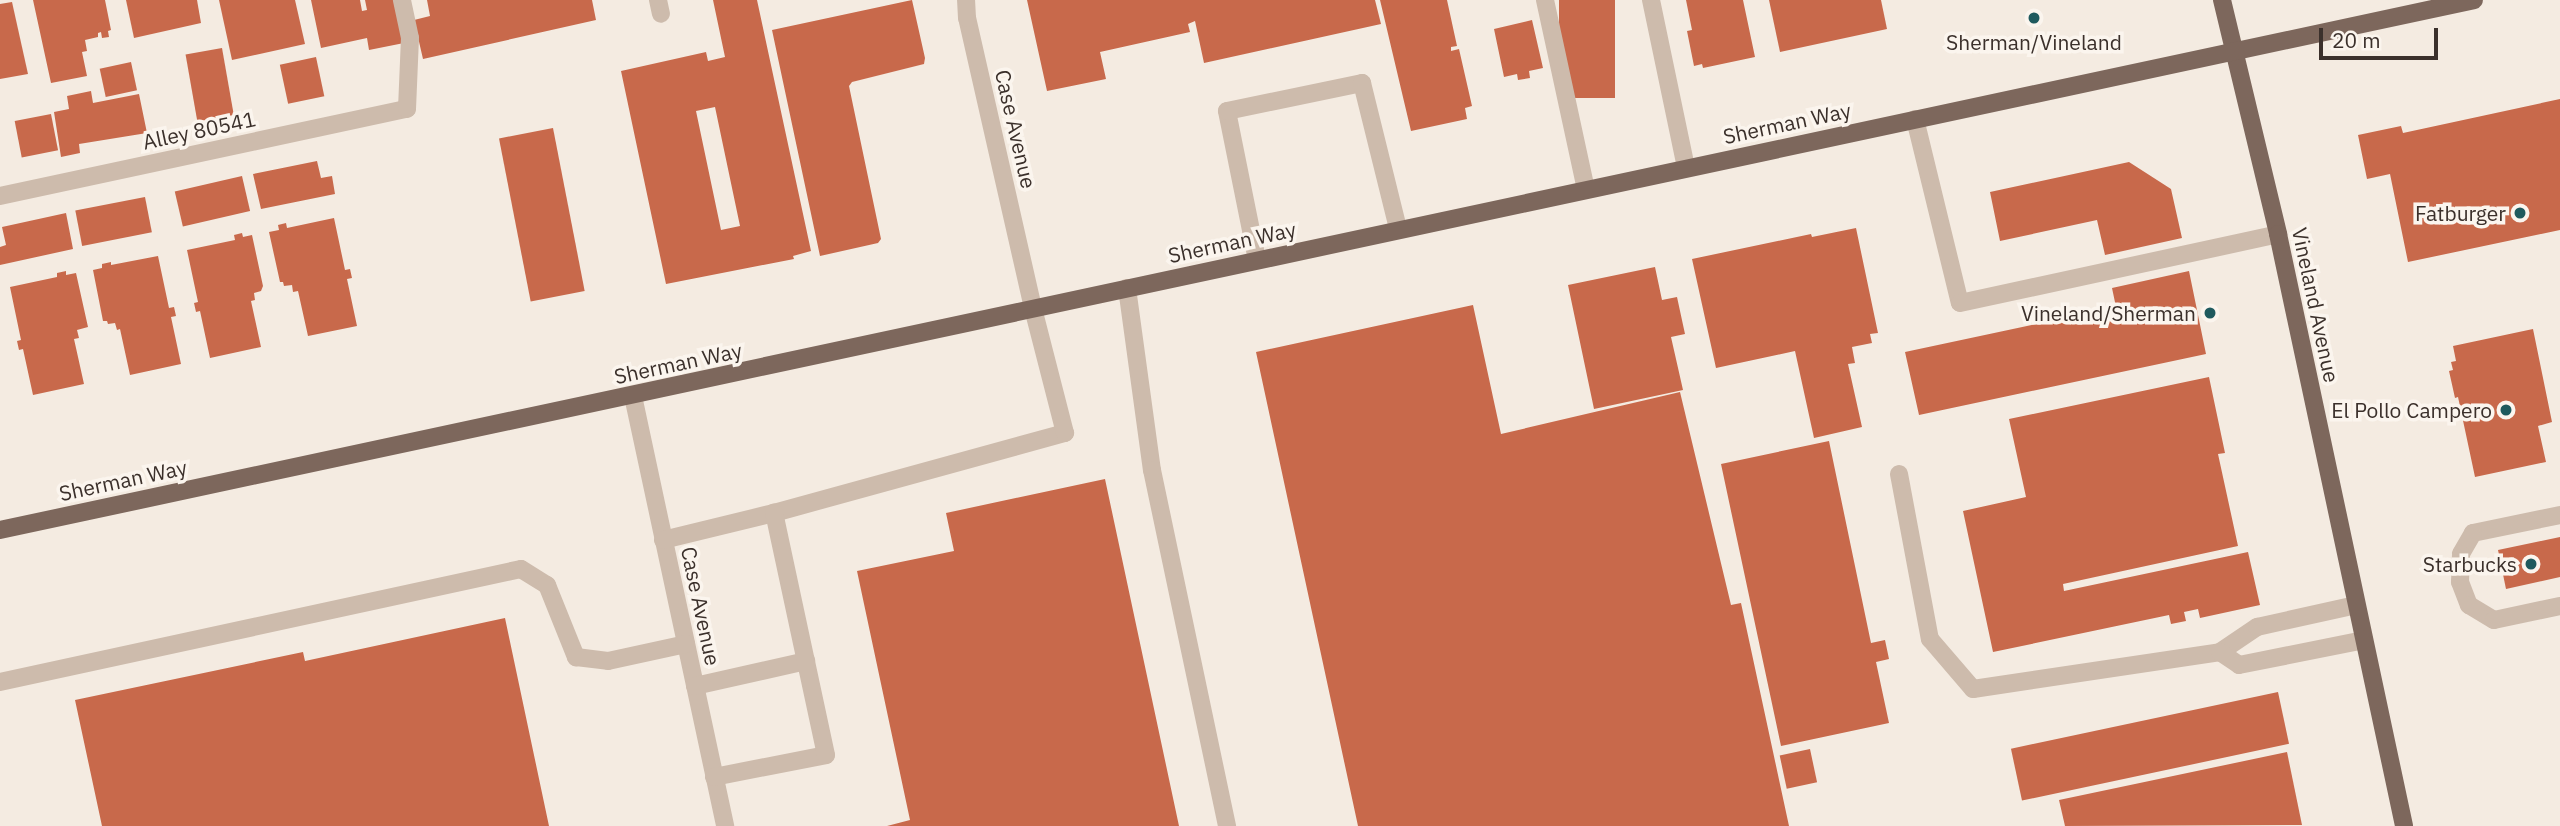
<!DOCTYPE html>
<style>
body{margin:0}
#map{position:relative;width:2560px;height:826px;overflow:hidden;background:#f4ebe1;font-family:"IBM Plex Sans",sans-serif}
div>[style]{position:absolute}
.building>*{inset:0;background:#c8694b;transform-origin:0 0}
.minor>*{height:18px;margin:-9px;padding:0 9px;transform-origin:9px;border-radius:9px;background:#cdbbac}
.major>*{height:18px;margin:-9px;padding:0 9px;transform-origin:9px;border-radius:9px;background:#7d675c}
.dots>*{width:19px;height:19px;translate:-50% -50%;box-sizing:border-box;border:4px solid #fbf5ee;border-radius:50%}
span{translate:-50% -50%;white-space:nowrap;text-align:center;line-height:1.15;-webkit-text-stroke:7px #fbf5ee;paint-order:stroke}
.poi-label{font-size:21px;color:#3b302b}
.right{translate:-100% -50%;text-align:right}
.street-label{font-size:21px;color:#3b302b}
.scale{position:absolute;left:2319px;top:28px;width:119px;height:32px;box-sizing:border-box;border:4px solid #3b302b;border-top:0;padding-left:9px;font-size:21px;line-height:24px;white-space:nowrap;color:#3b302b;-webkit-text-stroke:5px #fbf5ee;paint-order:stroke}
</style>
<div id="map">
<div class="building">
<div style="clip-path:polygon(33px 0,105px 0,111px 30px,108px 31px,109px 37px,102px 38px,101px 32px,98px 33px,98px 37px,85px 40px,87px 51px,82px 52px,87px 76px,51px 83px)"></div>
<div style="clip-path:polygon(126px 0,197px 0,201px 23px,134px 38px)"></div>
<div style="clip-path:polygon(219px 0,295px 0,305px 44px,232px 60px)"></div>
<div style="clip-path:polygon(311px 0,360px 0,362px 11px,367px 10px,365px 0,395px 0,404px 43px,369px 50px,367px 38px,321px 48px)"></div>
<div style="clip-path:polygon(427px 0,592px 0,596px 20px,423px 59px,414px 20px,430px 16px)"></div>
<div style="clip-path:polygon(evenodd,713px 0,757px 0,811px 251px,793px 256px,794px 259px,666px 284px,621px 71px,706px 52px,708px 61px,725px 57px,713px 0,715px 107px,740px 226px,721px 230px,696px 111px,715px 107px)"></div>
<div style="clip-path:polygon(912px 0,925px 58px,924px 64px,852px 82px,849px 86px,881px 239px,878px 243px,820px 256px,772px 30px)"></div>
<div style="clip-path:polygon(1027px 0,1375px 0,1381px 24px,1204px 63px,1195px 21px,1188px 24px,1190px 32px,1100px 52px,1106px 79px,1047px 91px)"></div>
<div style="clip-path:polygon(1380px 0,1447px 0,1457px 46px,1451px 47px,1451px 51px,1459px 49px,1472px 106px,1465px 108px,1467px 119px,1411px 131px)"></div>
<div style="left:1559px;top:0;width:56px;height:98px"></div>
<div style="clip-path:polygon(1686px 0,1743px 0,1755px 57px,1703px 68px,1702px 64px,1694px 66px,1687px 31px,1692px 30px)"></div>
<div style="clip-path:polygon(1769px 0,1881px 0,1887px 29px,1780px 52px)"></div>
<div style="clip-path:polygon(12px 2px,28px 74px,0 79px,0 4px)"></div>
<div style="clip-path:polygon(1532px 20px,1543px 68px,1529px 71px,1530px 78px,1518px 80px,1517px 74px,1504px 77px,1494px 29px)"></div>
<div style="left:222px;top:48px;width:68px;height:37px;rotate:80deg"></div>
<div style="left:316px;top:57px;width:40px;height:37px;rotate:78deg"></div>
<div style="left:131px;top:62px;width:29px;height:32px;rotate:78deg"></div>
<div style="clip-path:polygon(91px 91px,93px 103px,139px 94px,147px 133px,79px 144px,80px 153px,61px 157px,54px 112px,69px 109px,67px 96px)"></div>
<div style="clip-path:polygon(2560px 99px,2560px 230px,2408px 262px,2390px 174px,2367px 179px,2358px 135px,2401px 126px,2403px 133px)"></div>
<div style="left:51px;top:114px;width:37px;height:37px;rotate:79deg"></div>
<div style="left:553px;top:128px;width:166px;height:55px;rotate:79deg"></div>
<div style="clip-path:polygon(317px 161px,321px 178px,332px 176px,335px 194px,261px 209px,253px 174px)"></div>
<div style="clip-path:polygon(2129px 162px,2171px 189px,2182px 238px,2105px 255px,2097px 220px,2000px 241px,1990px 192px)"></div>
<div style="left:242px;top:176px;width:36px;height:69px;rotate:77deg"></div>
<div style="left:145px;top:197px;width:36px;height:71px;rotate:79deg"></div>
<div style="clip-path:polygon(66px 213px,73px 249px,0 265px,0 247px,6px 245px,2px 227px)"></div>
<div style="clip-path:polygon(334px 218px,345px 270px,350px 269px,352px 278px,347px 279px,357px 326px,308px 336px,298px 291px,293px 292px,292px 285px,284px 286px,283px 282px,280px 282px,269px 232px,279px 230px,278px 225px,286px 223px,287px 228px)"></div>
<div style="clip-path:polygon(1856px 228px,1878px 333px,1870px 334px,1872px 343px,1852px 347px,1855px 363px,1848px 364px,1862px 427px,1814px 438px,1795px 351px,1716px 368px,1692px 259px,1811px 234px,1812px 237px)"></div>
<div style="clip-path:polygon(242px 233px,243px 237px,252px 235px,263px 286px,261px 291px,254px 293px,255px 300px,251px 301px,261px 347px,210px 358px,200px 311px,196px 312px,194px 303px,198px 302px,187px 250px,235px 240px,234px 235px)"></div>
<div style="clip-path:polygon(158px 256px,169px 308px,174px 307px,176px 316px,171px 317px,181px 364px,130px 375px,120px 329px,117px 330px,115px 323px,108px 324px,107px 321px,103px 321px,93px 270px,102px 268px,102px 264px,111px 262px,111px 265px)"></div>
<div style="clip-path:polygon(1655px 267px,1662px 300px,1677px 297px,1685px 334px,1671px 337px,1683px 390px,1594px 409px,1568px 285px)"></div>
<div style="clip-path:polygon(66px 271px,66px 275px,76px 273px,88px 327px,77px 330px,79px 338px,74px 339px,84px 384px,33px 395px,23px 349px,19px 350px,17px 341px,21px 340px,10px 287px,57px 277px,57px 273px)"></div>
<div style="clip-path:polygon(2189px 271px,2206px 354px,1919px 415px,1905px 352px,2116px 307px,2112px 288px)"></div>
<div style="clip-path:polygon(1473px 305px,1501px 434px,1680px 392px,1731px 605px,1741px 603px,1789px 826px,1358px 826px,1256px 352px)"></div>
<div style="clip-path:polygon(2533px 329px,2552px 422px,2538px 426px,2546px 462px,2475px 477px,2458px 397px,2455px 398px,2449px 371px,2453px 370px,2451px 362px,2456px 361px,2453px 346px)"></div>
<div style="clip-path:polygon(2209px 377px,2225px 453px,2218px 454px,2238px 546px,2063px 584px,2064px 591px,2248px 552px,2260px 605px,2200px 618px,2198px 609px,2184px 612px,2186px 621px,2171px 624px,2169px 615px,1993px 652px,1963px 511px,2026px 497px,2009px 419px)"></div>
<div style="clip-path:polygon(1829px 441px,1871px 643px,1885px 640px,1889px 659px,1876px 662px,1889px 723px,1781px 746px,1721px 464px)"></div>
<div style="clip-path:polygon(1105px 479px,1179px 826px,887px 826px,910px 820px,857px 571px,954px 551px,946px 513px)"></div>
<div style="clip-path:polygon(2560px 537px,2560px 577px,2506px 589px,2498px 550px)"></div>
<div style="clip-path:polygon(505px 618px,549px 826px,102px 826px,75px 700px,303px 652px,305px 661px)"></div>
<div style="left:2278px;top:692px;width:53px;height:273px;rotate:78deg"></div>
<div style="left:1810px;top:749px;width:34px;height:31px;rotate:78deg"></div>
<div style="clip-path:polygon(2287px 752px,2302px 825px,2065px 826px,2059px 800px)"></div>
</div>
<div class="minor">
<div style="left:658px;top:0;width:14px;rotate:78deg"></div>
<div style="left:1545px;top:0;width:193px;rotate:77.8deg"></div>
<div style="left:1651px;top:0;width:171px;rotate:78.2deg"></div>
<div style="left:1915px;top:119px;width:189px;rotate:76.3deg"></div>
<div style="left:1960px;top:303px;width:325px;rotate:-12.2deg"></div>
<div style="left:0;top:196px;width:416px;rotate:-12.1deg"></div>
<div style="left:407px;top:109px;width:71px;rotate:-87.6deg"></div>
<div style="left:410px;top:38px;width:39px;rotate:-102deg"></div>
<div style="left:1257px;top:260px;width:152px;rotate:-101.4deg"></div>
<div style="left:1227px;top:111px;width:138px;rotate:-11.7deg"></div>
<div style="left:1362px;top:83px;width:150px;rotate:76.1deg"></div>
<div style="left:1127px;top:288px;width:184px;rotate:82.2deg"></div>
<div style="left:1152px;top:470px;width:364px;rotate:78.1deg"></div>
<div style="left:633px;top:396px;width:440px;rotate:77.9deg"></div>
<div style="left:1899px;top:474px;width:168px;rotate:79.4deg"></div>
<div style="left:1930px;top:639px;width:66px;rotate:49.3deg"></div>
<div style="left:1973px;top:689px;width:250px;rotate:-8.5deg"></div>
<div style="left:2220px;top:652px;width:45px;rotate:-34deg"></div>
<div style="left:2257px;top:627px;width:101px;rotate:-12.5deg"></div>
<div style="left:2560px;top:515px;width:89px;rotate:168.3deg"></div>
<div style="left:2473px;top:533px;width:24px;rotate:120deg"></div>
<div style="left:2461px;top:554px;width:28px;rotate:92deg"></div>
<div style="left:2460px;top:582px;width:25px;rotate:69deg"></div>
<div style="left:2469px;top:605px;width:29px;rotate:31deg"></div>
<div style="left:2494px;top:620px;width:67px;rotate:-12deg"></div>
<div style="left:663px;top:540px;width:114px;rotate:-13.7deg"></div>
<div style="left:774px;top:513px;width:302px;rotate:-15.4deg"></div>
<div style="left:1065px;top:433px;width:129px;rotate:-104.4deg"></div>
<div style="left:1033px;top:308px;width:297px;rotate:-102.8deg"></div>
<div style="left:967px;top:18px;width:18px;rotate:-93deg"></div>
<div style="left:2220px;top:652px;width:23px;rotate:34deg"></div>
<div style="left:2239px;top:665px;width:127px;rotate:-11.3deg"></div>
<div style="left:0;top:682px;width:533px;rotate:-12.24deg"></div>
<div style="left:521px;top:569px;width:31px;rotate:32deg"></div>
<div style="left:547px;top:585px;width:78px;rotate:68.1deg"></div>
<div style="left:576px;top:657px;width:32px;rotate:7deg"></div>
<div style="left:608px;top:661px;width:80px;rotate:-12.3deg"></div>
<div style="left:695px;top:686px;width:114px;rotate:-12.7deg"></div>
<div style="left:714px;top:777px;width:114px;rotate:-11.1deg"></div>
<div style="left:826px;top:755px;width:248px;rotate:-102.1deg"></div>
</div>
<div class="major">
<div style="left:2222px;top:0;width:241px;rotate:76.5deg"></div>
<div style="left:2278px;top:234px;width:605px;rotate:77.98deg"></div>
<div style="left:0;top:530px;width:2530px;rotate:-12.09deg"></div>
</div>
<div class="dots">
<div style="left:2034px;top:18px;background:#1f5a5e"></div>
<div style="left:2520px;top:213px;background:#1f5a5e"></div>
<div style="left:2210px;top:313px;background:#1f5a5e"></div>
<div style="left:2506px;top:410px;background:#1f5a5e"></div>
<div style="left:2531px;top:564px;background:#1f5a5e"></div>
</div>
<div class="poi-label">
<span style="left:2034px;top:42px">Sherman/Vineland</span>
<span class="right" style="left:2506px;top:213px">Fatburger</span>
<span class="right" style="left:2196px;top:313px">Vineland/Sherman</span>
<span class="right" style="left:2492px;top:410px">El Pollo Campero</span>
<span class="right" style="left:2517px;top:564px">Starbucks</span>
</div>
<div class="street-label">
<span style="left:1787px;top:123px;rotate:-12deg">Sherman Way</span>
<span style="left:1016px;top:129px;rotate:77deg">Case Avenue</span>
<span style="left:199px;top:130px;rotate:-12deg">Alley 80541</span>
<span style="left:1232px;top:242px;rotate:-12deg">Sherman Way</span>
<span style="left:2316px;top:305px;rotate:78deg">Vineland Avenue</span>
<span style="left:678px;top:363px;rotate:-12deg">Sherman Way</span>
<span style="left:123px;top:480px;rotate:-12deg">Sherman Way</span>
<span style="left:701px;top:606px;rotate:78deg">Case Avenue</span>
</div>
<div class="scale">20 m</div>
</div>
